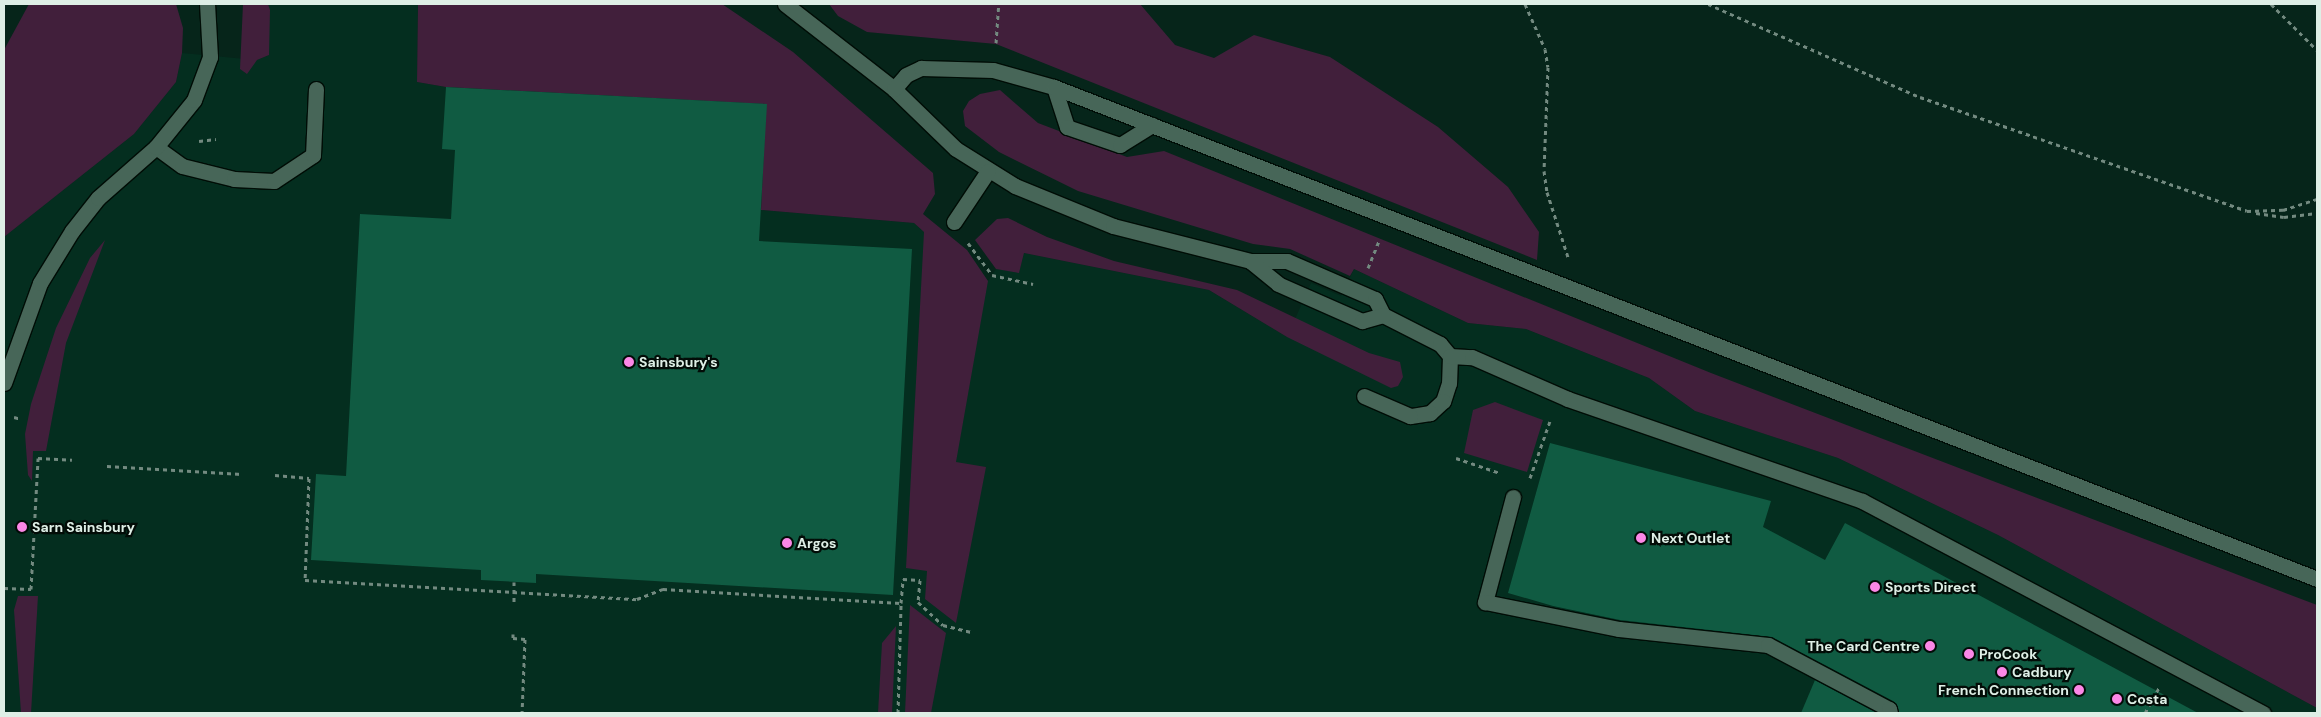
<!DOCTYPE html>
<style>
body{margin:0}
#map{position:relative;width:2321px;height:717px;overflow:hidden;background:#06251a;font-family:"DM Sans",sans-serif}
div>[style]{position:absolute}
.built>*{inset:0;background:#042e1f}
.green>*{inset:0;background:#411f3b}
.building>*{inset:0;background:#105b42}
.path>*{height:3px;margin-top:-1.5px;transform-origin:0;background:repeating-linear-gradient(90deg,#738a80 0 4px,transparent 0 8px)}
.roads{filter:drop-shadow(1px 0 #000d06) drop-shadow(-1px 0 #000d06) drop-shadow(0 1px #000d06) drop-shadow(0 -1px #000d06)}
.lane>*{height:15px;margin:-7.5px;padding:0 7.5px;transform-origin:7.5px;border-radius:7.5px;background:#476658}
.street>*{height:15px;margin:-7.5px;padding:0 7.5px;transform-origin:7.5px;border-radius:7.5px;background:#476658}
.dots>*{width:14px;height:14px;translate:-50% -50%;box-sizing:border-box;border:2px solid #020c07;border-radius:50%}
span{translate:-50% -50%;white-space:nowrap;text-align:center;line-height:1.15;-webkit-text-stroke:4.5px #020c07;paint-order:stroke}
.poi-label{font-size:14px;color:#deefe6;font-weight:700}
.left{translate:0 -50%;text-align:left}
.right{translate:-100% -50%;text-align:right}
.frame{position:absolute;inset:0;border:5px solid #deefe6;pointer-events:none}
</style>
<div id="map">
<div class="built">
<div style="clip-path:polygon(268px 4px,418px 4px,417px 82px,446px 87px,767px 104px,761px 210px,914px 223px,953px 258px,967px 250px,988px 281px,996px 269px,1019px 272px,1024px 253px,1209px 290px,1287px 337px,1311px 283px,1341px 296px,1354px 269px,1468px 323px,1526px 329px,1649px 378px,1695px 411px,1838px 458px,1998px 535px,2317px 708px,2317px 713px,4px 713px,4px 237px,134px 134px,176px 82px,182px 53px,257px 60px,269px 55px)"></div>
</div>
<div class="green">
<div style="clip-path:polygon(29px 4px,176px 4px,183px 28px,182px 53px,176px 82px,134px 134px,4px 237px,4px 50px)"></div>
<div style="clip-path:polygon(243px 4px,268px 4px,270px 10px,269px 55px,257px 60px,247px 74px,240px 69px)"></div>
<div style="clip-path:polygon(418px 4px,722px 4px,793px 52px,933px 173px,935px 194px,923px 214px,967px 250px,988px 281px,956px 462px,986px 467px,956px 623px,925px 599px,927px 571px,906px 568px,924px 232px,914px 223px,761px 210px,766px 104px,446px 87px,417px 82px)"></div>
<div style="clip-path:polygon(829px 4px,1140px 4px,1175px 45px,1214px 58px,1254px 35px,1330px 57px,1438px 127px,1508px 187px,1539px 232px,1537px 260px,996px 44px,867px 32px,838px 16px)"></div>
<div style="clip-path:polygon(1000px 90px,1038px 123px,1127px 157px,1164px 151px,1711px 373px,2317px 605px,2317px 708px,1998px 535px,1838px 458px,1695px 411px,1649px 378px,1526px 329px,1468px 323px,1354px 269px,1350px 276px,1290px 249px,1253px 244px,1078px 191px,999px 152px,965px 126px,963px 111px,969px 101px,980px 94px)"></div>
<div style="clip-path:polygon(1008px 218px,1047px 237px,1114px 261px,1237px 290px,1369px 353px,1400px 362px,1403px 377px,1398px 386px,1391px 388px,1287px 337px,1209px 290px,1024px 253px,1019px 273px,996px 269px,975px 240px,997px 219px)"></div>
<div style="clip-path:polygon(105px 240px,66px 343px,46px 451px,33px 451px,32px 481px,28px 475px,25px 434px,31px 404px,56px 328px,90px 258px)"></div>
<div style="clip-path:polygon(1495px 402px,1543px 420px,1527px 472px,1464px 453px,1473px 410px)"></div>
<div style="clip-path:polygon(18px 596px,38px 596px,31px 713px,21px 713px,14px 610px)"></div>
<div style="clip-path:polygon(910px 605px,946px 633px,931px 713px,905px 713px)"></div>
<div style="clip-path:polygon(896px 626px,892px 713px,878px 713px,882px 643px)"></div>
</div>
<div class="building">
<div style="clip-path:polygon(446px 87px,767px 104px,759px 241px,912px 249px,893px 595px,536px 574px,536px 583px,481px 580px,481px 570px,311px 560px,316px 474px,346px 476px,360px 214px,451px 219px,455px 150px,442px 149px)"></div>
<div style="clip-path:polygon(1550px 443px,1771px 501px,1763px 527px,1825px 560px,1845px 523px,2198px 713px,1899px 713px,1893px 701px,1772px 637px,1620px 620px,1553px 606px,1508px 593px)"></div>
<div style="clip-path:polygon(1815px 680px,1877px 713px,1801px 713px)"></div>
</div>
<div class="path">
<div style="left:1525px;top:4px;width:49px;rotate:66deg"></div>
<div style="left:1545px;top:49px;width:18px;rotate:81deg"></div>
<div style="left:1548px;top:67px;width:104px;rotate:92.2deg"></div>
<div style="left:1544px;top:171px;width:21px;rotate:82deg"></div>
<div style="left:1547px;top:192px;width:68px;rotate:72.1deg"></div>
<div style="left:1708px;top:4px;width:232px;rotate:23.7deg"></div>
<div style="left:1920px;top:97px;width:346px;rotate:19.2deg"></div>
<div style="left:2247px;top:211px;width:36px;rotate:-2deg"></div>
<div style="left:2283px;top:210px;width:36px;rotate:-18deg"></div>
<div style="left:2271px;top:4px;width:65px;rotate:45deg"></div>
<div style="left:996px;top:43px;width:39px;rotate:-86deg"></div>
<div style="left:199px;top:141px;width:17px;rotate:-7deg"></div>
<div style="left:2256px;top:213px;width:28px;rotate:8deg"></div>
<div style="left:2284px;top:217px;width:33px;rotate:-7deg"></div>
<div style="left:968px;top:243px;width:40px;rotate:53deg"></div>
<div style="left:992px;top:275px;width:42px;rotate:12.4deg"></div>
<div style="left:1368px;top:268px;width:29px;rotate:-68deg"></div>
<div style="left:14px;top:417px;width:7px;rotate:16deg"></div>
<div style="left:1456px;top:458px;width:46px;rotate:18.8deg"></div>
<div style="left:107px;top:466px;width:135px;rotate:3.4deg"></div>
<div style="left:275px;top:475px;width:34px;rotate:5deg"></div>
<div style="left:309px;top:478px;width:102px;rotate:92.2deg"></div>
<div style="left:305px;top:580px;width:333px;rotate:3.3deg"></div>
<div style="left:637px;top:599px;width:28px;rotate:-21deg"></div>
<div style="left:663px;top:589px;width:238px;rotate:3.4deg"></div>
<div style="left:901px;top:603px;width:24px;rotate:-85deg"></div>
<div style="left:903px;top:579px;width:17px;rotate:3deg"></div>
<div style="left:920px;top:580px;width:22px;rotate:95deg"></div>
<div style="left:918px;top:602px;width:34px;rotate:43deg"></div>
<div style="left:943px;top:625px;width:30px;rotate:14deg"></div>
<div style="left:1530px;top:478px;width:60px;rotate:-70.7deg"></div>
<div style="left:514px;top:582px;width:21px;rotate:90deg"></div>
<div style="left:4px;top:588px;width:27px;rotate:2deg"></div>
<div style="left:31px;top:589px;width:131px;rotate:-86.9deg"></div>
<div style="left:38px;top:458px;width:34px;rotate:3deg"></div>
<div style="left:513px;top:634px;width:4px;rotate:90deg"></div>
<div style="left:513px;top:638px;width:12px;rotate:5deg"></div>
<div style="left:525px;top:639px;width:74px;rotate:92.3deg"></div>
<div style="left:898px;top:713px;width:110px;rotate:-88.4deg"></div>
<div style="left:2145px;top:713px;width:29px;rotate:-61deg"></div>
</div>
<div class="roads">
<div class="lane">
<div style="left:1054px;top:87px;width:42px;rotate:72deg"></div>
<div style="left:1067px;top:127px;width:56px;rotate:18.8deg"></div>
<div style="left:1120px;top:145px;width:38px;rotate:-32deg"></div>
<div style="left:894px;top:89px;width:86px;rotate:44.1deg"></div>
<div style="left:956px;top:149px;width:70px;rotate:32.1deg"></div>
<div style="left:1015px;top:186px;width:106px;rotate:22.2deg"></div>
<div style="left:1113px;top:226px;width:141px;rotate:14.3deg"></div>
<div style="left:1250px;top:261px;width:37px"></div>
<div style="left:1287px;top:261px;width:96px;rotate:23.4deg"></div>
<div style="left:1375px;top:299px;width:18px;rotate:63deg"></div>
<div style="left:1383px;top:315px;width:64px;rotate:27deg"></div>
<div style="left:1440px;top:344px;width:16px;rotate:50deg"></div>
<div style="left:1450px;top:356px;width:27px;rotate:92deg"></div>
<div style="left:1449px;top:383px;width:19px;rotate:108deg"></div>
<div style="left:1443px;top:401px;width:18px;rotate:137deg"></div>
<div style="left:1430px;top:413px;width:20px;rotate:171deg"></div>
<div style="left:1410px;top:416px;width:50px;rotate:-156.5deg"></div>
<div style="left:156px;top:147px;width:32px;rotate:36deg"></div>
<div style="left:182px;top:166px;width:54px;rotate:14deg"></div>
<div style="left:234px;top:179px;width:40px;rotate:2.9deg"></div>
<div style="left:274px;top:181px;width:47px;rotate:-33.7deg"></div>
<div style="left:313px;top:155px;width:66px;rotate:-87.4deg"></div>
<div style="left:954px;top:222px;width:61px;rotate:-56.3deg"></div>
<div style="left:1250px;top:261px;width:36px;rotate:39deg"></div>
<div style="left:1278px;top:284px;width:92px;rotate:23.8deg"></div>
<div style="left:1362px;top:321px;width:22px;rotate:-16deg"></div>
<div style="left:1450px;top:356px;width:22px;rotate:3deg"></div>
<div style="left:1472px;top:357px;width:105px;rotate:23.6deg"></div>
<div style="left:1568px;top:399px;width:311px;rotate:19.1deg"></div>
<div style="left:1862px;top:501px;width:454px;rotate:27.9deg"></div>
</div>
<div class="street">
<div style="left:785px;top:4px;width:138px;rotate:37.9deg"></div>
<div style="left:894px;top:89px;width:18px;rotate:-49deg"></div>
<div style="left:906px;top:75px;width:17px;rotate:-25deg"></div>
<div style="left:921px;top:68px;width:72px;rotate:1.6deg"></div>
<div style="left:993px;top:70px;width:63px;rotate:15.6deg"></div>
<div style="left:1054px;top:87px;width:1355px;rotate:21.28deg"></div>
<div style="left:4px;top:383px;width:106px;rotate:-70.2deg"></div>
<div style="left:40px;top:283px;width:61px;rotate:-58.4deg"></div>
<div style="left:72px;top:231px;width:42px;rotate:-51.8deg"></div>
<div style="left:98px;top:198px;width:77px;rotate:-41.3deg"></div>
<div style="left:156px;top:147px;width:60px;rotate:-51deg"></div>
<div style="left:194px;top:100px;width:46px;rotate:-69.6deg"></div>
<div style="left:210px;top:57px;width:53px;rotate:-93.2deg"></div>
<div style="left:1513px;top:497px;width:109px;rotate:104.9deg"></div>
<div style="left:1485px;top:602px;width:137px;rotate:11.4deg"></div>
<div style="left:1619px;top:629px;width:150px;rotate:6.1deg"></div>
<div style="left:1768px;top:645px;width:137px;rotate:27.9deg"></div>
<div style="left:1889px;top:709px;width:4px;rotate:76deg"></div>
</div>
</div>
<div class="dots">
<div style="left:629px;top:362px;background:#fb87e6"></div>
<div style="left:22px;top:527px;background:#fb87e6"></div>
<div style="left:1641px;top:538px;background:#fb87e6"></div>
<div style="left:787px;top:543px;background:#fb87e6"></div>
<div style="left:1875px;top:587px;background:#fb87e6"></div>
<div style="left:1930px;top:646px;background:#fb87e6"></div>
<div style="left:1969px;top:654px;background:#fb87e6"></div>
<div style="left:2002px;top:672px;background:#fb87e6"></div>
<div style="left:2079px;top:690px;background:#fb87e6"></div>
<div style="left:2117px;top:699px;background:#fb87e6"></div>
</div>
<div class="poi-label">
<span class="left" style="left:639px;top:362px">Sainsbury's</span>
<span class="left" style="left:32px;top:527px">Sarn Sainsbury</span>
<span class="left" style="left:1651px;top:538px">Next Outlet</span>
<span class="left" style="left:797px;top:543px">Argos</span>
<span class="left" style="left:1885px;top:587px">Sports Direct</span>
<span class="right" style="left:1920px;top:646px">The Card Centre</span>
<span class="left" style="left:1979px;top:654px">ProCook</span>
<span class="left" style="left:2012px;top:672px">Cadbury</span>
<span class="right" style="left:2069px;top:690px">French Connection</span>
<span class="left" style="left:2127px;top:699px">Costa</span>
</div>
<div class="frame"></div>
</div>
